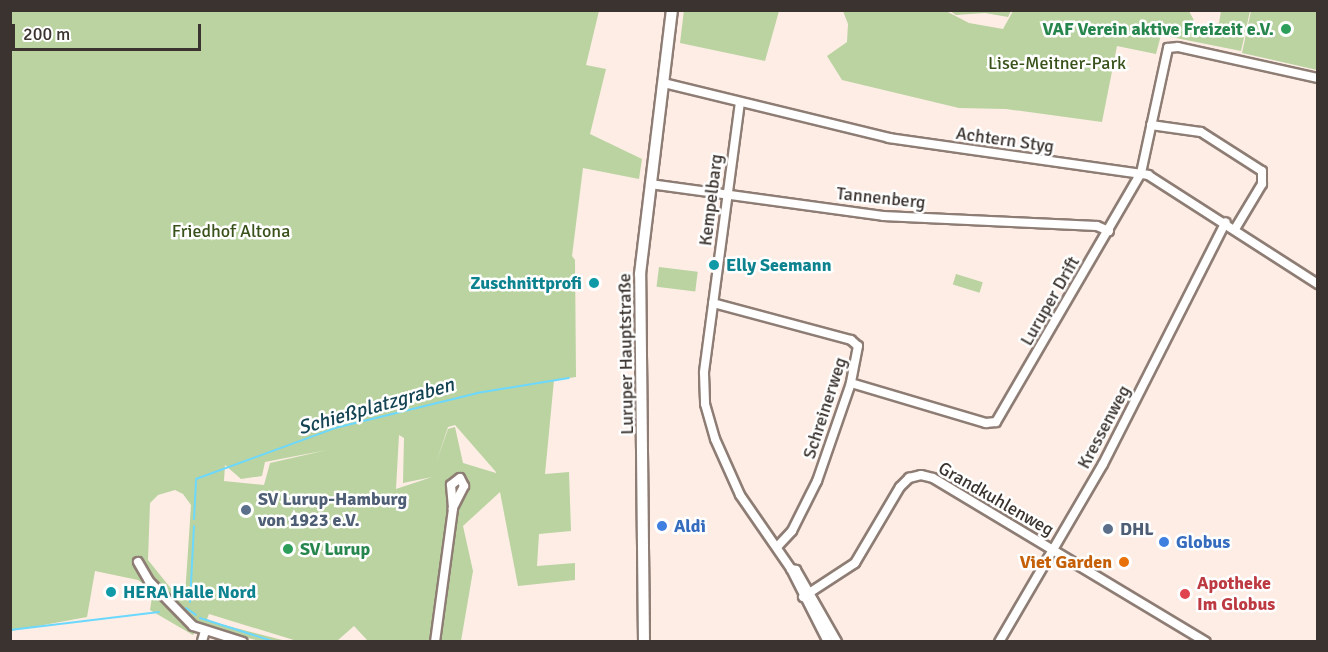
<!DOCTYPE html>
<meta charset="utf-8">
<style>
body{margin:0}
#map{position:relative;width:1328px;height:652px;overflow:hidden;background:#fdede5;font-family:Signika,sans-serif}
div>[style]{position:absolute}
.green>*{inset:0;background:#bad3a1;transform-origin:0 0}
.stream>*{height:2px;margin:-1px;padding:0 1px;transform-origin:1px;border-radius:1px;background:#6cd8fd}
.roads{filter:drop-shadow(2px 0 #8e7d74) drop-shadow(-2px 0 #8e7d74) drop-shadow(0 2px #8e7d74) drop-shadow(0 -2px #8e7d74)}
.street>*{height:8px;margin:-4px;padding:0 4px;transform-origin:4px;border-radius:4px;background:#fff}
.secondary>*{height:10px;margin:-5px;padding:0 5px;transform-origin:5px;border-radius:5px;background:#fff}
.dots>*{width:16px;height:16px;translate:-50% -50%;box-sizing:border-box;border:3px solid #fff;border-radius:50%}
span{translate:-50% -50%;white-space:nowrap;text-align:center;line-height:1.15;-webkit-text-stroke:5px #fff;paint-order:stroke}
.leisure-label{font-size:18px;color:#27864d;font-weight:700}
.right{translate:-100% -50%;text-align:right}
.left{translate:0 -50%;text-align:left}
.park-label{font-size:18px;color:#39511a}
.street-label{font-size:18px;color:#3a332f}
.culture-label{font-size:18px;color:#0d838f;font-weight:700}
.service-label{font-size:18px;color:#4e5e75;font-weight:700}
.shop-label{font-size:18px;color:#366cbe;font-weight:700}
.food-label{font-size:18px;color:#c56008;font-weight:700}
.health-label{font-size:18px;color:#be3a42;font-weight:700}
.water-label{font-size:20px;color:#144453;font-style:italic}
.frame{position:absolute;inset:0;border:12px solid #3a332f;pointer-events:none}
.scale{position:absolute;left:12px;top:24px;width:189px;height:27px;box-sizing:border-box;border:3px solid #3a332f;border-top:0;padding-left:8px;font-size:18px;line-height:21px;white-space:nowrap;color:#3a332f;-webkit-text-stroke:4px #fff;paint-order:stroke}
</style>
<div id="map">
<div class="green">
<div style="clip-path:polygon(684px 10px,779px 11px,765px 61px,680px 43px)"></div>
<div style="clip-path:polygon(evenodd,11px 11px,599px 11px,586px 65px,606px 69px,590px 134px,642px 159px,639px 179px,583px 168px,572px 256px,575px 260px,576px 377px,554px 380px,545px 474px,569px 472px,571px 531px,539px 534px,537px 566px,575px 563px,575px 580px,518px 586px,500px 492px,463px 526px,473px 571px,461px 641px,368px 641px,354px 626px,337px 641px,297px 641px,209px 614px,207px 619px,212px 622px,286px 641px,260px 641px,201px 626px,193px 635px,150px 610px,153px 591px,138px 580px,95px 571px,87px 617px,11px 631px,11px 11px,455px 425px,496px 472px,496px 473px,463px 463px,455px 427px,448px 429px,436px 463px,448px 427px,455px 425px,11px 11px,399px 435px,404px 438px,403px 483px,432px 477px,396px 489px,399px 435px,11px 11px,327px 450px,270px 463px,264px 485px,224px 481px,225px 465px,241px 479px,262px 476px,265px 462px,327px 450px,11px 11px,175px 490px,183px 494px,191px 505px,185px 596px,181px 601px,148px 560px,150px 503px,158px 495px,175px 490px)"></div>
<div style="clip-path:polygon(843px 11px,946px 11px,969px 23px,1003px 29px,1013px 11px,1189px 11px,1198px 28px,1219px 23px,1221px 11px,1250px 11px,1241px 51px,1161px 35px,1156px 54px,1117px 46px,1102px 122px,1006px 109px,959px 108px,842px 80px,827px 56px,847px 42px,848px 24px)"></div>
<div style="clip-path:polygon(950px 11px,1011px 11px,1008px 17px,985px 13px,956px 15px)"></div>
<div style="clip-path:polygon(1251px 11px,1317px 11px,1317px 70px,1242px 53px)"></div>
<div style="left:659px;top:267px;width:39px;height:20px;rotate:7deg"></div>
<div style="left:956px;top:274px;width:28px;height:11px;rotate:17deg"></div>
</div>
<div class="stream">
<div style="left:196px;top:479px;width:148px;rotate:-20.1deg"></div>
<div style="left:335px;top:428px;width:146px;rotate:-13.8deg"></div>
<div style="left:477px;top:393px;width:93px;rotate:-9.3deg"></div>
<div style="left:194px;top:519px;width:38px;rotate:-87deg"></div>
<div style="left:190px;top:602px;width:76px;rotate:-87deg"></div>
<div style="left:186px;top:608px;width:12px;rotate:35deg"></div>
<div style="left:200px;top:618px;width:79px;rotate:17.7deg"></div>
<div style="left:10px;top:630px;width:150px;rotate:-6.9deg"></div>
</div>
<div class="roads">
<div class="street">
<div style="left:664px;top:83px;width:232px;rotate:13.7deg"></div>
<div style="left:889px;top:138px;width:262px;rotate:8.1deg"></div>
<div style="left:1148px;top:175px;width:202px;rotate:32.7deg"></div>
<div style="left:740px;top:102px;width:273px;rotate:97.6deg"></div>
<div style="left:704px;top:373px;width:31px;rotate:88deg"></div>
<div style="left:705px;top:404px;width:36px;rotate:74deg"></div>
<div style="left:715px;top:439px;width:61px;rotate:65.9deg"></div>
<div style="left:740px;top:495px;width:90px;rotate:55.4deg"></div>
<div style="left:791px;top:569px;width:82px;rotate:63.1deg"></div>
<div style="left:1151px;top:125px;width:50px;rotate:8deg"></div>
<div style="left:1201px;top:132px;width:72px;rotate:32.6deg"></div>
<div style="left:1262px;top:171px;width:13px;rotate:90deg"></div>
<div style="left:1262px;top:184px;width:52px;rotate:121deg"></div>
<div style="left:650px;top:184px;width:235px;rotate:7.8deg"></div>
<div style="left:883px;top:216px;width:214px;rotate:2.7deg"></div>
<div style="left:1097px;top:226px;width:13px;rotate:23deg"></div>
<div style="left:713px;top:303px;width:143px;rotate:15deg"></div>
<div style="left:851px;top:340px;width:9px;rotate:41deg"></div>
<div style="left:858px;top:346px;width:38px;rotate:101deg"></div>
<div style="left:851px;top:383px;width:104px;rotate:109.1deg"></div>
<div style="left:817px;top:481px;width:56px;rotate:116.6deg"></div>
<div style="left:792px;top:531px;width:22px;rotate:133deg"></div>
<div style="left:851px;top:383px;width:141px;rotate:16.5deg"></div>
<div style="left:986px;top:423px;width:10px;rotate:-6deg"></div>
<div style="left:996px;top:422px;width:288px;rotate:-59.8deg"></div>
<div style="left:1141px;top:173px;width:128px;rotate:-77.8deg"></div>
<div style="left:1168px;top:48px;width:10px;rotate:-6deg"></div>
<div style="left:1178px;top:47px;width:143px;rotate:12.5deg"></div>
<div style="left:138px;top:562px;width:22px;rotate:60deg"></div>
<div style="left:149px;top:581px;width:63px;rotate:45.6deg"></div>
<div style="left:193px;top:626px;width:52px;rotate:17.7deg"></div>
<div style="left:791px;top:569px;width:5px;rotate:11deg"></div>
<div style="left:796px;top:570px;width:83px;rotate:60.3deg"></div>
<div style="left:803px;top:597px;width:62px;rotate:-33.2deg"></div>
<div style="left:855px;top:563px;width:88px;rotate:-59.4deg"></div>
<div style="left:900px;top:487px;width:13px;rotate:-45deg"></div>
<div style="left:909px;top:478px;width:12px;rotate:-14deg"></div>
<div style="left:921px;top:475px;width:12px;rotate:14deg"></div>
<div style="left:933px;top:478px;width:318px;rotate:31deg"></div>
<div style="left:202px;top:641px;width:10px;rotate:-73deg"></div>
<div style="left:435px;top:642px;width:135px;rotate:-82.3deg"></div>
<div style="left:453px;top:508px;width:23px;rotate:-95deg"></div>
<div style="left:451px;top:485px;width:11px;rotate:-38deg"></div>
<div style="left:460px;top:478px;width:9px;rotate:63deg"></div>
<div style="left:464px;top:486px;width:25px;rotate:117deg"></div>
<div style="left:999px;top:642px;width:206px;rotate:-59.7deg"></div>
<div style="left:1103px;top:464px;width:271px;rotate:-63.1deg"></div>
</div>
<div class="secondary">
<div style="left:644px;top:642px;width:368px;rotate:-90.6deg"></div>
<div style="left:640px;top:274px;width:266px;rotate:-83.1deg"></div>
</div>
</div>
<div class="dots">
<div style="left:1286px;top:29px;background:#2e9e5b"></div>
<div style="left:714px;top:265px;background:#0f9aa8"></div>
<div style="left:594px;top:283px;background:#0f9aa8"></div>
<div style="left:246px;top:510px;background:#5c6f8a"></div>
<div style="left:662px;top:526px;background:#3f7fe0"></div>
<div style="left:1108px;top:529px;background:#5c6f8a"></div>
<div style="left:1164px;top:542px;background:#3f7fe0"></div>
<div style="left:288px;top:549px;background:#2e9e5b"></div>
<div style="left:1124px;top:562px;background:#e8710a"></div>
<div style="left:111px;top:592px;background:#0f9aa8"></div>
<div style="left:1185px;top:594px;background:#e0444e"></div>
</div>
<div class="leisure-label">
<span class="right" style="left:1274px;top:29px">VAF Verein aktive Freizeit e.V.</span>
<span class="left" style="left:300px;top:549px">SV Lurup</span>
</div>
<div class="park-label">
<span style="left:1057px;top:63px">Lise-Meitner-Park</span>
<span style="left:231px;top:231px">Friedhof Altona</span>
</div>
<div class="street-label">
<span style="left:1005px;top:140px;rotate:8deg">Achtern Styg</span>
<span style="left:881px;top:198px;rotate:6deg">Tannenberg</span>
<span style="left:711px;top:200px;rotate:-83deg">Kempelbarg</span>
<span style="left:1050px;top:301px;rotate:-60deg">Luruper Drift</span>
<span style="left:626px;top:354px;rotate:-91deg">Luruper Hauptstraße</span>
<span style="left:825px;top:408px;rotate:-72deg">Schreinerweg</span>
<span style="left:1104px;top:427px;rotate:-62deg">Kressenweg</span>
<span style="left:996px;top:499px;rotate:30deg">Grandkuhlenweg</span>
</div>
<div class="culture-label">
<span class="left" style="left:726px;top:265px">Elly Seemann</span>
<span class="right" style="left:582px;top:283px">Zuschnittprofi</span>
<span class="left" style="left:123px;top:592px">HERA Halle Nord</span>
</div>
<div class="service-label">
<span class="left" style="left:258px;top:510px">SV Lurup-Hamburg<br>von 1923 e.V.</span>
<span class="left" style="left:1120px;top:529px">DHL</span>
</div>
<div class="shop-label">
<span class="left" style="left:674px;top:526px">Aldi</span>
<span class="left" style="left:1176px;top:542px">Globus</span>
</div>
<div class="food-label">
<span class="right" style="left:1112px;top:562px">Viet Garden</span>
</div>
<div class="health-label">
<span class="left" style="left:1197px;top:594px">Apotheke<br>Im Globus</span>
</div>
<div class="water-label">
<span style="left:376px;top:406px;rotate:-16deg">Schießplatzgraben</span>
</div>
<div class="frame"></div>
<div class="scale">200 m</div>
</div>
